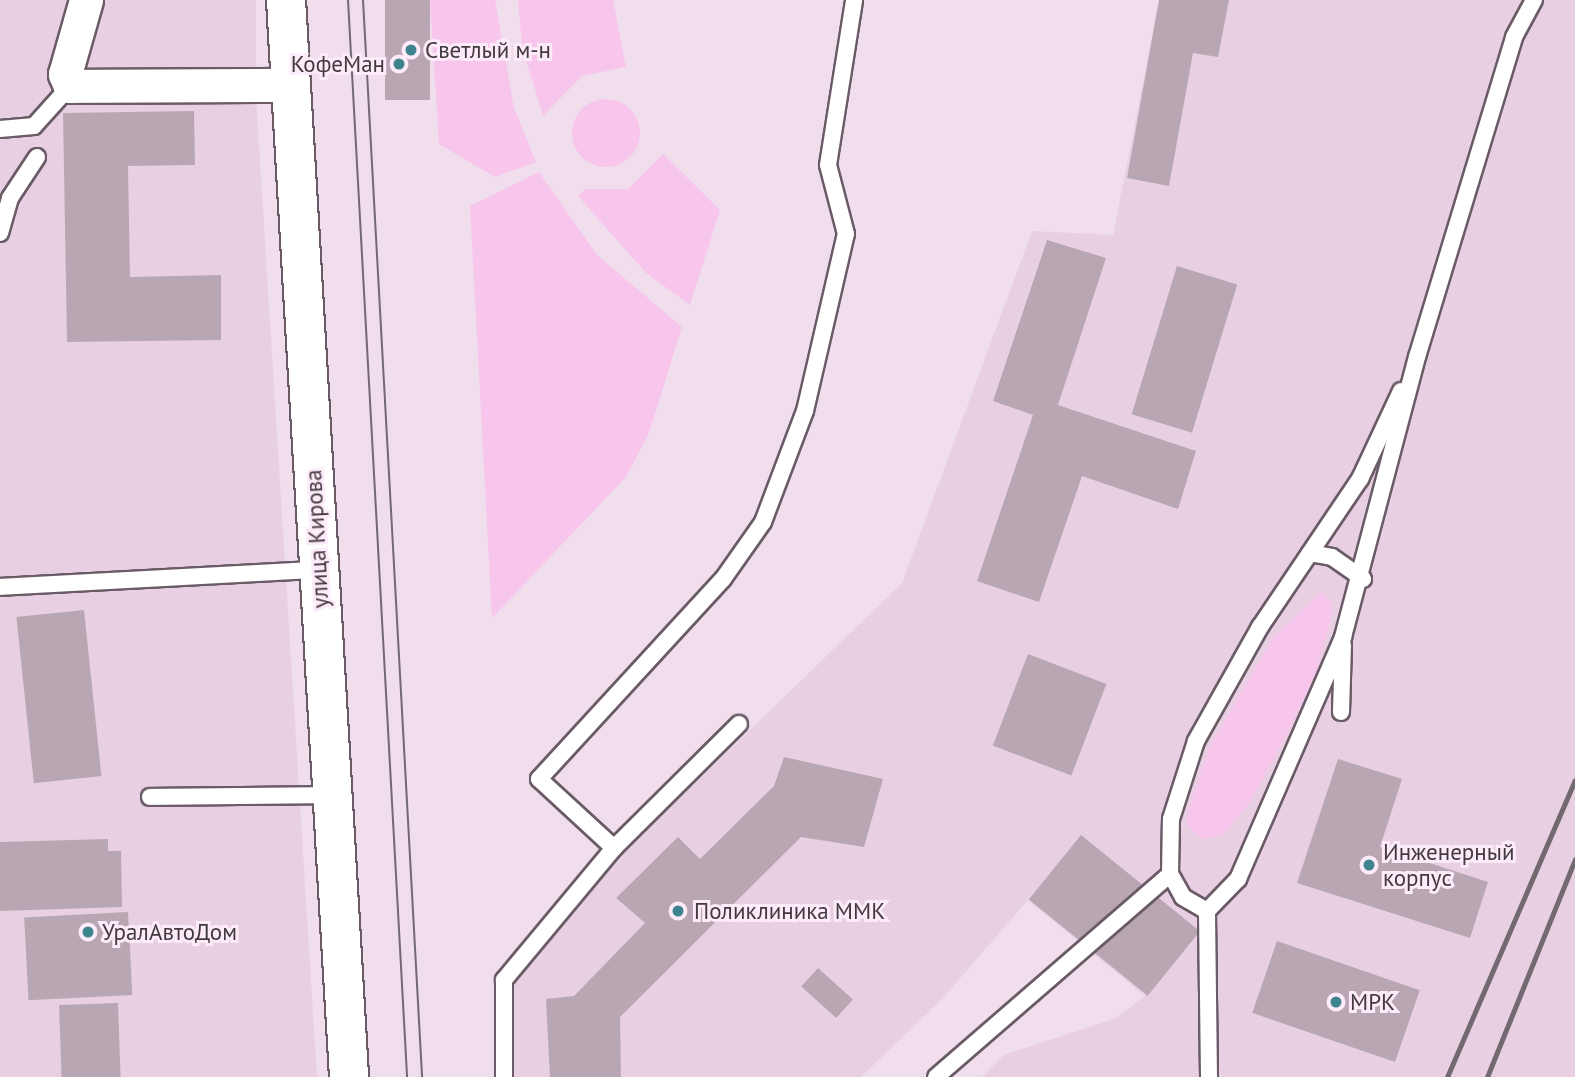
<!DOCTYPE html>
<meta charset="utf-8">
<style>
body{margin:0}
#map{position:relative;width:1575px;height:1077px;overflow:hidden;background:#f0deec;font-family:"PT Sans",sans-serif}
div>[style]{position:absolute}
.built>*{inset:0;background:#e8d0e2}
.green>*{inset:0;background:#f8c5ec}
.round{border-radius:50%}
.building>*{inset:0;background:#b8a7b3;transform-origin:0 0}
.roads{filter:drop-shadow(2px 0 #6a5b66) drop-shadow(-2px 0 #6a5b66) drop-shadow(0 2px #6a5b66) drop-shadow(0 -2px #6a5b66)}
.lane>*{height:16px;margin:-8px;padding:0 8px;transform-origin:8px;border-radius:8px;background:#fff}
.street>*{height:33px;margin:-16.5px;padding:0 16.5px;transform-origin:16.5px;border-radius:16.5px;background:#fff}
.secondary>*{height:38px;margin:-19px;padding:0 19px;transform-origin:19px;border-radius:19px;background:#fff}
.tram>*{height:2px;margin:-1px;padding:0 1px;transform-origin:1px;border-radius:1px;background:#736970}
.rail>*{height:5px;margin:-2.5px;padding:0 2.5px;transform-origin:2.5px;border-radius:2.5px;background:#736970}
.dots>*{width:19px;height:19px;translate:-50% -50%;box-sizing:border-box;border:4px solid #fdebf9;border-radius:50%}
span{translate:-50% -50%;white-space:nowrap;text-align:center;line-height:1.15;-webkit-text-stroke:6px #fdebf9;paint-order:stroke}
.poi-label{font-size:23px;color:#413a3f}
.left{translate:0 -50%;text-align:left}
.right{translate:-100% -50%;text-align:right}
.street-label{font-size:23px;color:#413a3f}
</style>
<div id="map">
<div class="built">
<div style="clip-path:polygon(0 0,256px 0,256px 96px,317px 1077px,0 1077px)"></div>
<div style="clip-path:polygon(1159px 0,1575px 0,1575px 1077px,982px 1077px,1004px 1055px,1114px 1019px,1145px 996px,1028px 900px,943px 998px,861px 1077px,501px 1077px,510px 962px,902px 583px,1032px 231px,1113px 235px)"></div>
</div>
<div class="green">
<div style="clip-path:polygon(430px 0,495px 0,514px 108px,536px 162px,495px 177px,439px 144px)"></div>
<div style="clip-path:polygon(518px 0,613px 0,626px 67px,582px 76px,543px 116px,522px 47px)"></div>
<div class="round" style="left:572px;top:99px;width:68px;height:68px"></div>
<div style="clip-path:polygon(663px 154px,720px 210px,690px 305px,646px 273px,578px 196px,585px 189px,628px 189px)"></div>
<div style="clip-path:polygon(539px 172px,597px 255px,682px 327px,649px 433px,626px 477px,492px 618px,470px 206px)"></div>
<div style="clip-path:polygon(1321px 592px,1332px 603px,1332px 614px,1315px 676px,1287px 734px,1250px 802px,1223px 835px,1203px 839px,1187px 826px,1187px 814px,1209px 748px,1273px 638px)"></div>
</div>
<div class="building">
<div style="left:385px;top:0;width:45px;height:100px"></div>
<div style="clip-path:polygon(1159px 0,1229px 0,1218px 57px,1193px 53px,1169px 186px,1127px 178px)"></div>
<div style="clip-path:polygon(194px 111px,195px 165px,128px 166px,130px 277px,221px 275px,221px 340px,67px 342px,63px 113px)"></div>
<div style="clip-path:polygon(1047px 240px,1106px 258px,1058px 405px,1196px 451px,1178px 509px,1082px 476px,1039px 602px,977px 581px,1033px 415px,993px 401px)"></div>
<div style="left:1177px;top:266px;width:63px;height:155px;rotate:17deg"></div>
<div style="left:84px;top:610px;width:167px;height:68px;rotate:84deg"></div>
<div style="left:1028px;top:654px;width:84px;height:98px;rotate:21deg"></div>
<div style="clip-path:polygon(784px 757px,883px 779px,864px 847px,801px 837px,620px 1017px,621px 1077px,550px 1077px,546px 999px,574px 996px,645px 923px,616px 898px,678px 837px,700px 859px,774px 786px)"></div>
<div style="clip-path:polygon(1338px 759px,1402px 779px,1380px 847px,1488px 882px,1470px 938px,1297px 883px)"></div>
<div style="left:1081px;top:835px;width:153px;height:83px;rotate:39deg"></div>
<div style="clip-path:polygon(108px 839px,108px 851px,121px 851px,122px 907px,0 911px,0 842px)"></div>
<div style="left:128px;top:912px;width:83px;height:104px;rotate:87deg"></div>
<div style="left:1277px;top:941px;width:151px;height:76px;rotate:19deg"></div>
<div style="left:818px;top:968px;width:47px;height:25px;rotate:42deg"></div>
<div style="left:118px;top:1003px;width:74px;height:59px;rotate:88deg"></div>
</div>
<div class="roads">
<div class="lane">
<div style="left:0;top:129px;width:34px;rotate:-5deg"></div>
<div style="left:34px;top:126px;width:54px;rotate:-48deg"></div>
<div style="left:0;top:233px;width:36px;rotate:-74deg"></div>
<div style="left:10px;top:198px;width:49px;rotate:-56.6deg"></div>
<div style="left:1310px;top:553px;width:22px;rotate:10deg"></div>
<div style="left:1332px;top:557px;width:38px;rotate:35deg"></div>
<div style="left:0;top:587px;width:319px;rotate:-3.1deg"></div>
<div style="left:1341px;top:712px;width:67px;rotate:-88.3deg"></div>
<div style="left:150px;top:797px;width:182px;rotate:-0.6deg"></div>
<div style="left:614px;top:848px;width:102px;rotate:-137.4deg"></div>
<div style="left:539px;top:779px;width:272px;rotate:-47.4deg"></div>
<div style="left:723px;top:579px;width:70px;rotate:-54.9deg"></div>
<div style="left:763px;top:522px;width:119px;rotate:-69.3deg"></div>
<div style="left:805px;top:411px;width:182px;rotate:-77deg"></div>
<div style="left:846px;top:234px;width:71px;rotate:-104.6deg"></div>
<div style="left:828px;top:165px;width:167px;rotate:-81deg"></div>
<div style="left:1207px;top:911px;width:28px;rotate:-150deg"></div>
<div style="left:1183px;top:897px;width:26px;rotate:-119deg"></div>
<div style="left:1170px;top:874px;width:55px;rotate:-89deg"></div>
<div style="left:1171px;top:819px;width:82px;rotate:-72.2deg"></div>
<div style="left:1196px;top:741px;width:131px;rotate:-60.7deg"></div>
<div style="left:1260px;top:627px;width:179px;rotate:-56deg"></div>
<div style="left:1360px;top:479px;width:97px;rotate:-65deg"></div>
<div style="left:504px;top:1077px;width:97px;rotate:-90deg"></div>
<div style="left:504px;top:980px;width:172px;rotate:-50.2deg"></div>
<div style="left:614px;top:848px;width:176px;rotate:-44.8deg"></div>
<div style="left:936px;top:1077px;width:310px;rotate:-40.9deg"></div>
<div style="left:1209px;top:1077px;width:166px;rotate:-90.7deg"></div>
<div style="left:1207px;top:911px;width:45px;rotate:-45.9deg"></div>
<div style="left:1238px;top:879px;width:264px;rotate:-66.5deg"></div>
<div style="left:1343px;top:637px;width:290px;rotate:-75.2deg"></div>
<div style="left:1417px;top:357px;width:334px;rotate:-73.1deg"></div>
<div style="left:1514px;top:37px;width:42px;rotate:-61.6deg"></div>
</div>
<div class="street">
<div style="left:86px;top:0;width:77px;rotate:105.8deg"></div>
<div style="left:65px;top:74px;width:13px;rotate:67deg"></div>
<div style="left:70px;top:86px;width:220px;rotate:-0.3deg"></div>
</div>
<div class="secondary">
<div style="left:286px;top:0;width:1079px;rotate:86.65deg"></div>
</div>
</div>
<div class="tram">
<div style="left:348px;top:0;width:1079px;rotate:86.86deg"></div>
<div style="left:363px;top:0;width:1079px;rotate:86.86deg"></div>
</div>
<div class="rail">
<div style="left:1447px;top:1077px;width:323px;rotate:-66.7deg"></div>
<div style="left:1487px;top:1077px;width:235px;rotate:-68deg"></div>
</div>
<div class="dots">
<div style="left:411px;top:50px;background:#3e848f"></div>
<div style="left:399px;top:64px;background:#3e848f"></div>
<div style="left:1369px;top:865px;background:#3e848f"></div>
<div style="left:678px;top:911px;background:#3e848f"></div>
<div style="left:88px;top:932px;background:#3e848f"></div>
<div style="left:1336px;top:1002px;background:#3e848f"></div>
</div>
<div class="poi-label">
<span class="left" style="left:425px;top:50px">Светлый м-н</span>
<span class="right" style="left:385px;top:64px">КофеМан</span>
<span class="left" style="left:1383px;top:865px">Инженерный<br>корпус</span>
<span class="left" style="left:694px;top:911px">Поликлиника ММК</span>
<span class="left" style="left:102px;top:932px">УралАвтоДом</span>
<span class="left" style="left:1350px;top:1002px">МРК</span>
</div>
<div class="street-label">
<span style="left:317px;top:539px;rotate:-93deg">улица Кирова</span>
</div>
</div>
